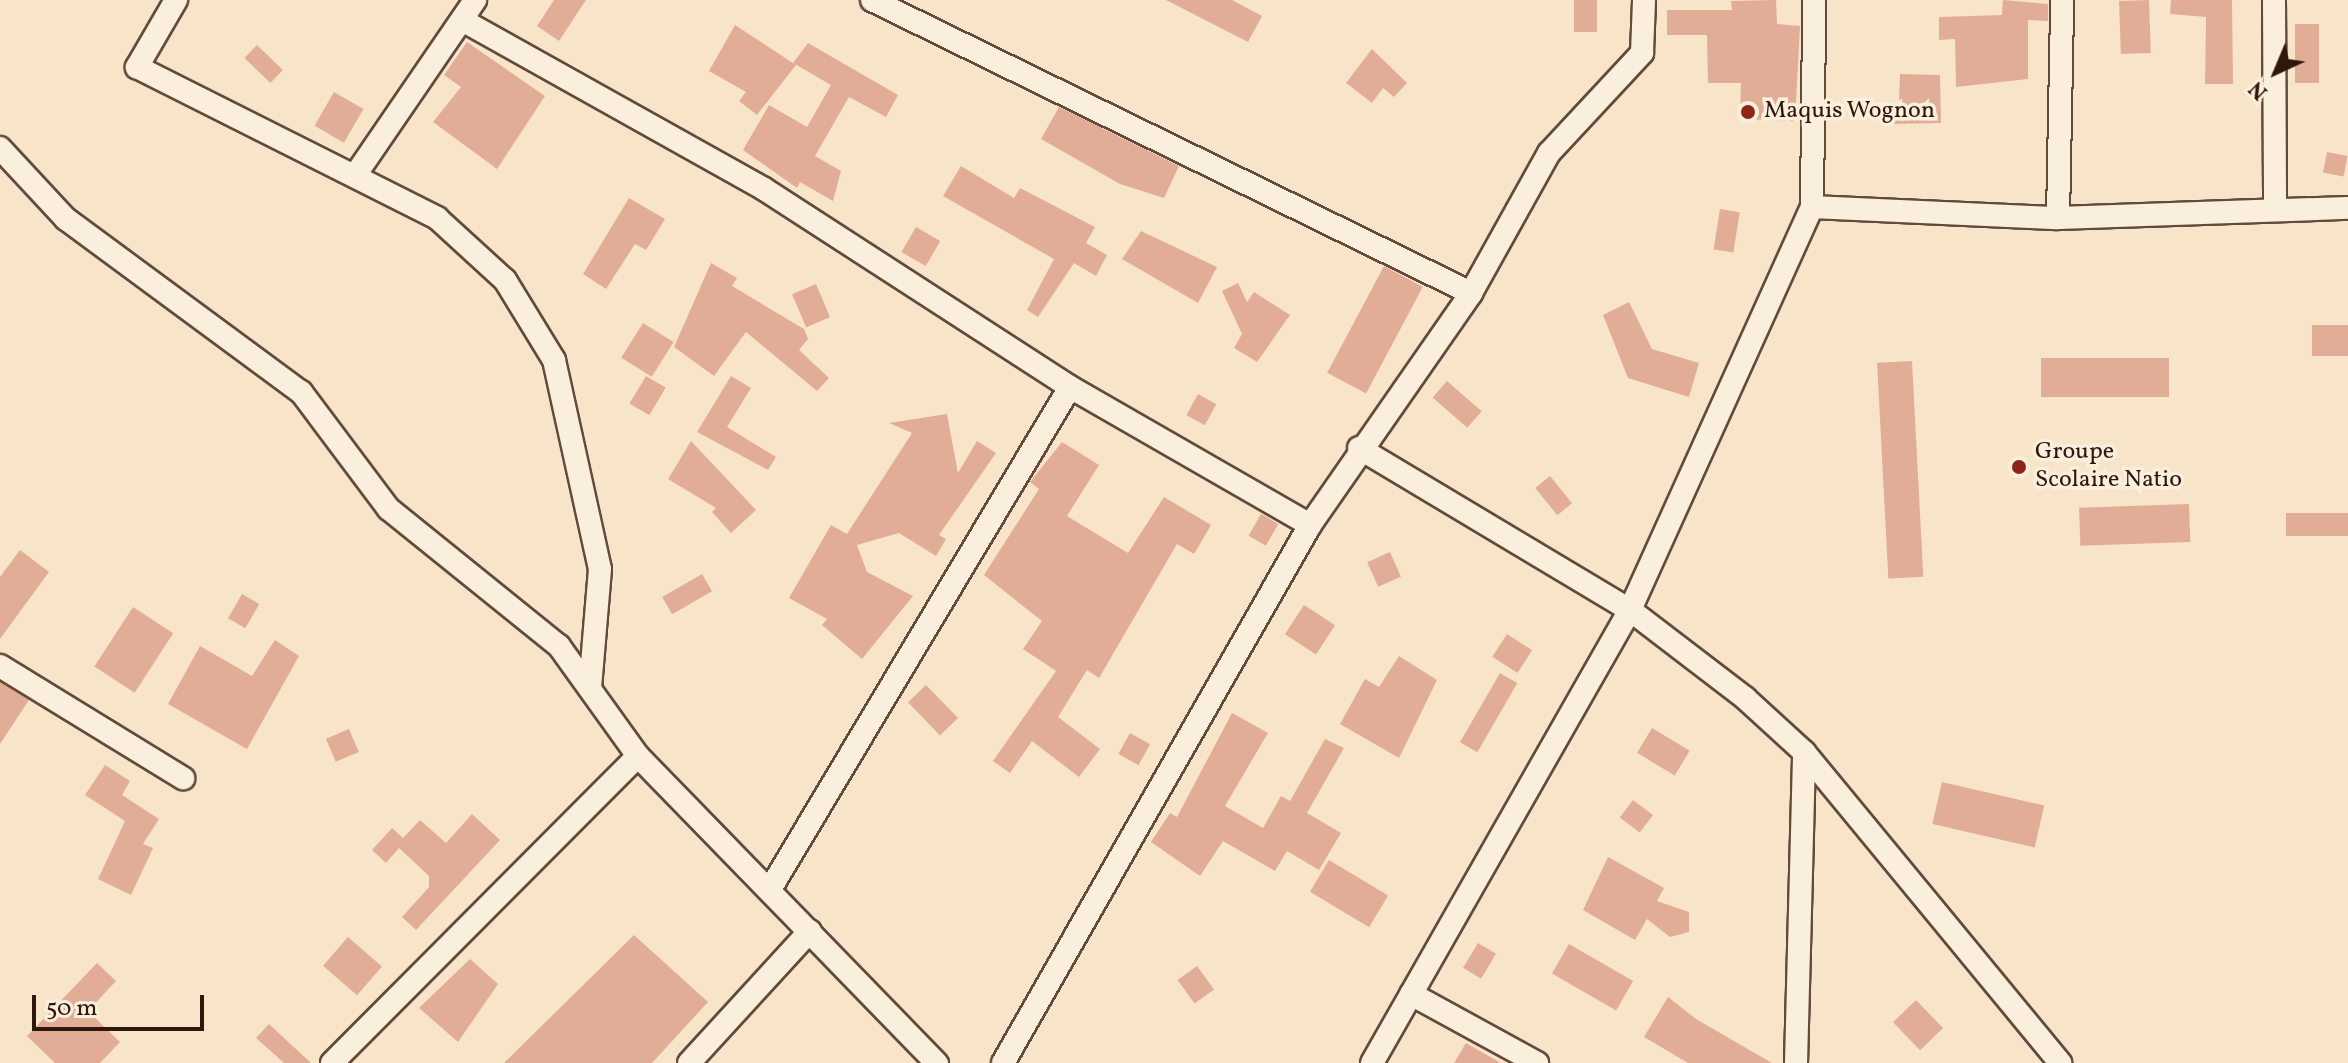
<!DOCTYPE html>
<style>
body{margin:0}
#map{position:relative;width:2348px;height:1063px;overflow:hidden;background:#f8e5c9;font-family:Vollkorn,serif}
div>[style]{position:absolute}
.building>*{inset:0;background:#e2ad97;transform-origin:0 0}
.roads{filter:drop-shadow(2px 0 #624a3c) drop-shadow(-2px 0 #624a3c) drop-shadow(0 2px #624a3c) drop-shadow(0 -2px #624a3c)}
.street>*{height:22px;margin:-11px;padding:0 11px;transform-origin:11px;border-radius:11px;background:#faeedc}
.dots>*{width:22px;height:22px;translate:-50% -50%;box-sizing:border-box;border:4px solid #faeedc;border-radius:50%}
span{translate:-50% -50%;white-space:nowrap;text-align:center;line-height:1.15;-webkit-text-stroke:7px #faeedc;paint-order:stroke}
.poi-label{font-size:24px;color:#30170d}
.left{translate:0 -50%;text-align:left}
.north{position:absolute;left:2236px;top:32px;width:80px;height:80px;-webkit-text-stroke:6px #faeedc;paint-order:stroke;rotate:224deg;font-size:22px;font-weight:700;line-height:32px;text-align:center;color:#30170d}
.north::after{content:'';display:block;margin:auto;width:28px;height:36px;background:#30170d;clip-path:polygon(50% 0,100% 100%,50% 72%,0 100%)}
.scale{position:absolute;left:32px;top:995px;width:172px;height:36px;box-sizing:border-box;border:4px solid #30170d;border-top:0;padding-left:10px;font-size:24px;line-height:28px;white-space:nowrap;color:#30170d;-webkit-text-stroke:6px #faeedc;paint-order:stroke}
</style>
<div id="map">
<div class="building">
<div style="clip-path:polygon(554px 0,586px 0,559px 41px,537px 26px)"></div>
<div style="clip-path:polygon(1166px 0,1232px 0,1262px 16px,1248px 42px)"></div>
<div style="left:1574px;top:0;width:23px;height:32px"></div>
<div style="clip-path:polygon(1776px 0,1777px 24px,1800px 26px,1795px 121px,1740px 119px,1741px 83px,1708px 83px,1707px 35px,1667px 35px,1667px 10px,1732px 10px,1731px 1px)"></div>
<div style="clip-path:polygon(2003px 0,2048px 4px,2048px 21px,2028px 20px,2028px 79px,1956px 87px,1955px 39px,1939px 40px,1939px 17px,2002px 15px)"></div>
<div style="left:2149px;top:0;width:53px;height:30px;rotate:88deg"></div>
<div style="clip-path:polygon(2171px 0,2232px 0,2233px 84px,2205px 84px,2206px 17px,2170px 14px)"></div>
<div style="left:2295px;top:24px;width:24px;height:59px"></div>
<div style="clip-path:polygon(735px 25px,796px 65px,757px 115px,739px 101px,746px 92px,709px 71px)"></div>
<div style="clip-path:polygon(467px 42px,545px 96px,497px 169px,433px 122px,461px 87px,444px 75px)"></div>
<div style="clip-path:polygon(808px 43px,898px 95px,886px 117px,849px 97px,815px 156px,841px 171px,833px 201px,800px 182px,797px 188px,743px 150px,769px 105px,807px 127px,831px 85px,793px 63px)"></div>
<div style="left:257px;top:45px;width:36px;height:18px;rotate:44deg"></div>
<div style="clip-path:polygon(1372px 49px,1407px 83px,1394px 97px,1383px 88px,1372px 103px,1346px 83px)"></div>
<div style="clip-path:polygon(1900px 74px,1940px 75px,1941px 123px,1889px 124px,1888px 106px,1899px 104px)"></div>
<div style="left:334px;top:92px;width:34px;height:39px;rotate:30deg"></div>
<div style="clip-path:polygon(1059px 107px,1179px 166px,1164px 198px,1120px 184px,1041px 139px)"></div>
<div style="left:2327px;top:152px;width:21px;height:21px;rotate:11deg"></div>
<div style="clip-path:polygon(961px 166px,1014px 198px,1020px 188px,1095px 227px,1086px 243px,1107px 255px,1096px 276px,1074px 263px,1038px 317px,1027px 310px,1054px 259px,943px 196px)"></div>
<div style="clip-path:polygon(629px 198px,665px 219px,646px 250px,635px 244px,606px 289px,583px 274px)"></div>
<div style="left:1720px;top:209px;width:20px;height:41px;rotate:9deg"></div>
<div style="left:916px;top:227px;width:28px;height:29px;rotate:30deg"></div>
<div style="clip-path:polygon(1141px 231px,1217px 267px,1198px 303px,1122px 259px)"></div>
<div style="clip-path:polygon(711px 263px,737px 278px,732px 286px,804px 329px,808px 339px,799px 350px,829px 378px,817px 391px,746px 332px,714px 376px,674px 347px)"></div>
<div style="left:1384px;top:266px;width:44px;height:121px;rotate:28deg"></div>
<div style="clip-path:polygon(1238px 283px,1247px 302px,1254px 292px,1290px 315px,1257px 362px,1234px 348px,1242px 334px,1222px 291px)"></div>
<div style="left:816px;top:284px;width:36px;height:26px;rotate:67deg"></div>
<div style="clip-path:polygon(1629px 302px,1652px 349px,1699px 363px,1689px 397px,1628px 378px,1603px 315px)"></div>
<div style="left:643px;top:323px;width:36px;height:41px;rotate:32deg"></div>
<div style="left:2348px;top:325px;width:31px;height:36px;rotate:90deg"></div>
<div style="left:2169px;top:358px;width:39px;height:128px;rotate:90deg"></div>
<div style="left:1912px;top:361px;width:216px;height:35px;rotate:87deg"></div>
<div style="left:646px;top:376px;width:23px;height:32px;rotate:31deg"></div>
<div style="clip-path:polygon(731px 376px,751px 388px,727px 427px,776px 457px,768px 470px,697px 432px)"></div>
<div style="left:1447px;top:381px;width:46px;height:22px;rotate:41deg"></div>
<div style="left:1198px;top:394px;width:21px;height:24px;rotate:29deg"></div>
<div style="clip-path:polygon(947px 414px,958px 473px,977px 441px,996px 453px,939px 535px,946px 539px,936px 556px,899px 533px,857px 545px,867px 572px,913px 596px,862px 659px,822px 625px,827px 619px,789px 598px,831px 525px,847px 534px,912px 433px,889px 423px)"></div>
<div style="clip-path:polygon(691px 441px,756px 510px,731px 533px,712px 512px,716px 508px,668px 479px)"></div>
<div style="clip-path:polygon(1062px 442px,1099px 465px,1067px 516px,1128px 553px,1164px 497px,1211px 525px,1194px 554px,1177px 544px,1099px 678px,1087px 670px,1058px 717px,1100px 749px,1079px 777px,1032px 741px,1010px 773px,993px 761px,1056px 671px,1023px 649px,1042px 621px,984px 575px,1039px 489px,1030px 482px)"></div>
<div style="left:1550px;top:476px;width:35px;height:19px;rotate:51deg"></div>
<div style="left:2189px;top:504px;width:38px;height:110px;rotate:88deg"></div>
<div style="left:2348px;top:513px;width:23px;height:62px;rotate:90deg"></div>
<div style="left:1261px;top:514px;width:20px;height:25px;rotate:30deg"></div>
<div style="clip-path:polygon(20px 550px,49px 572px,0 639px,0 577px)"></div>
<div style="left:1390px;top:552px;width:27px;height:25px;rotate:66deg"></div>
<div style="left:702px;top:574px;width:20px;height:46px;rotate:60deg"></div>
<div style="left:242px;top:594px;width:20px;height:28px;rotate:30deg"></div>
<div style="left:1304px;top:605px;width:37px;height:35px;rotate:33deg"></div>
<div style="left:133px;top:607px;width:48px;height:71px;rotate:33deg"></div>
<div style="left:1507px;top:634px;width:30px;height:27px;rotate:33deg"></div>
<div style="clip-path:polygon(275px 640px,299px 656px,247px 749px,168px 704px,200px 646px,252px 676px)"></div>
<div style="clip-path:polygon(1399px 656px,1437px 680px,1399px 758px,1340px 724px,1365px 679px,1379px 687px)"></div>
<div style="left:1500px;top:673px;width:20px;height:80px;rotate:30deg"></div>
<div style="clip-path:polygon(0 682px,29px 700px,0 744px)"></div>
<div style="left:926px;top:685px;width:46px;height:25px;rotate:46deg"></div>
<div style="clip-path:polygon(1232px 713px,1268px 733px,1225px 806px,1263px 828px,1281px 796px,1290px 801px,1325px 739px,1344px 748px,1307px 813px,1341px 833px,1319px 870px,1287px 851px,1275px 871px,1223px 841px,1200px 876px,1151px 842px,1170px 813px,1177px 817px)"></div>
<div style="left:1652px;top:728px;width:44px;height:29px;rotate:31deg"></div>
<div style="left:349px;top:729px;width:25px;height:25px;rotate:67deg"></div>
<div style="left:1130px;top:733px;width:23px;height:24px;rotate:29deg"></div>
<div style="clip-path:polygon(105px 765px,130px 781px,122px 795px,159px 819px,143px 844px,153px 848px,131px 895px,98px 879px,125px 821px,85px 795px)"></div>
<div style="left:1942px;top:782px;width:105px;height:43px;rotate:13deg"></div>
<div style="left:1633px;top:800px;width:25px;height:22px;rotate:37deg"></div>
<div style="clip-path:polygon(472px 814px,500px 840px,416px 930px,402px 917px,429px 887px,429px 876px,399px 848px,386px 863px,372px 850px,392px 828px,403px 838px,420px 820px,446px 843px)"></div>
<div style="clip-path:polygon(1608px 857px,1664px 888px,1657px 901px,1689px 912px,1689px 932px,1670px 937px,1647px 919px,1635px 940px,1583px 910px)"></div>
<div style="left:1329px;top:860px;width:69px;height:37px;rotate:31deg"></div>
<div style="clip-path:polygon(634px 935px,708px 1002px,652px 1063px,504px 1063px)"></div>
<div style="left:348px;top:937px;width:45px;height:38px;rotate:41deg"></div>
<div style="left:1478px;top:943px;width:21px;height:29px;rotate:31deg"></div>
<div style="left:1569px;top:944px;width:74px;height:34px;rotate:30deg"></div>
<div style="clip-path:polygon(470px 959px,498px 984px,458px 1042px,419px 1008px)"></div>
<div style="clip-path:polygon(97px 963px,116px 981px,88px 1011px,120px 1042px,100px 1063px,55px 1063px,27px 1036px)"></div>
<div style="left:1197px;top:966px;width:29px;height:24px;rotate:54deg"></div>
<div style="clip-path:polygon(1668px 997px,1696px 1019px,1772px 1063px,1688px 1063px,1644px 1037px)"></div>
<div style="left:1916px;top:1000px;width:39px;height:32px;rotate:46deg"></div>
<div style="clip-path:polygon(269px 1024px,311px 1063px,284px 1063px,256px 1038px)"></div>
<div style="clip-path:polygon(1466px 1043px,1501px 1063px,1454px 1063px)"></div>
</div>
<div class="roads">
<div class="street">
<div style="left:176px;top:0;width:78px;rotate:120.2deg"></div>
<div style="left:137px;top:67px;width:336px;rotate:26.7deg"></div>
<div style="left:437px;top:218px;width:92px;rotate:42.4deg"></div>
<div style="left:505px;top:280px;width:94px;rotate:58.5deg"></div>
<div style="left:554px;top:360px;width:214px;rotate:77.6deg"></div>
<div style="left:600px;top:569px;width:119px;rotate:94.8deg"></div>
<div style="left:872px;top:0;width:667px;rotate:26.07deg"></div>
<div style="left:2274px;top:0;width:210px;rotate:89.7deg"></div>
<div style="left:462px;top:20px;width:346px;rotate:29.2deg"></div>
<div style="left:764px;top:189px;width:364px;rotate:32.9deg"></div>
<div style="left:1070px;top:387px;width:277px;rotate:29.9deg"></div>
<div style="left:0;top:148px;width:97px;rotate:47.1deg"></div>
<div style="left:66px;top:219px;width:292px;rotate:36.4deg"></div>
<div style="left:301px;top:392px;width:146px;rotate:53.1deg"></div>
<div style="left:389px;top:509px;width:218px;rotate:38.9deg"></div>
<div style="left:559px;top:646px;width:135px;rotate:54.3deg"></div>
<div style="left:638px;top:756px;width:429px;rotate:45.8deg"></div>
<div style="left:356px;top:174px;width:211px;rotate:-55.6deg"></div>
<div style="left:1812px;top:207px;width:246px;rotate:2.6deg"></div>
<div style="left:2058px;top:218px;width:290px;rotate:-2deg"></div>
<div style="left:2058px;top:218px;width:218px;rotate:-88.9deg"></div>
<div style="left:1359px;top:448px;width:316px;rotate:30.9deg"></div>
<div style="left:1630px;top:610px;width:145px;rotate:37.4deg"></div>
<div style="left:1745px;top:698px;width:80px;rotate:42.5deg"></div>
<div style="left:1804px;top:752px;width:403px;rotate:50.5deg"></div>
<div style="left:0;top:666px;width:215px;rotate:31.5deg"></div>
<div style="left:772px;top:886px;width:581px;rotate:-59.15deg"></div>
<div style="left:1411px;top:994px;width:144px;rotate:28.7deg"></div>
<div style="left:332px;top:1063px;width:433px;rotate:-45.1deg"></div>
<div style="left:689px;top:1063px;width:179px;rotate:-47.5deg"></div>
<div style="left:1003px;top:1063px;width:619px;rotate:-60.29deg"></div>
<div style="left:1310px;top:525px;width:282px;rotate:-55.2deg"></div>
<div style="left:1471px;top:293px;width:160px;rotate:-60.9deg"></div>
<div style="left:1549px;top:153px;width:137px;rotate:-47.1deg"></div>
<div style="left:1642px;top:53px;width:53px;rotate:-87.8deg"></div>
<div style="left:1372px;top:1063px;width:521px;rotate:-60.34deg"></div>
<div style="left:1630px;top:610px;width:442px;rotate:-65.7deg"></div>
<div style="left:1812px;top:207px;width:207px;rotate:-89.4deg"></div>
<div style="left:1796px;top:1063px;width:311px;rotate:-88.5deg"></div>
</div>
</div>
<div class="dots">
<div style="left:1748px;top:112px;background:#8f2418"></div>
<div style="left:2019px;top:467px;background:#8f2418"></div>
</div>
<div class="poi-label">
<span class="left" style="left:1764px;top:112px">Maquis Wognon</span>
<span class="left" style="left:2035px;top:467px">Groupe<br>Scolaire Natio</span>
</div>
<div class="north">N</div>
<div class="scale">50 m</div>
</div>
